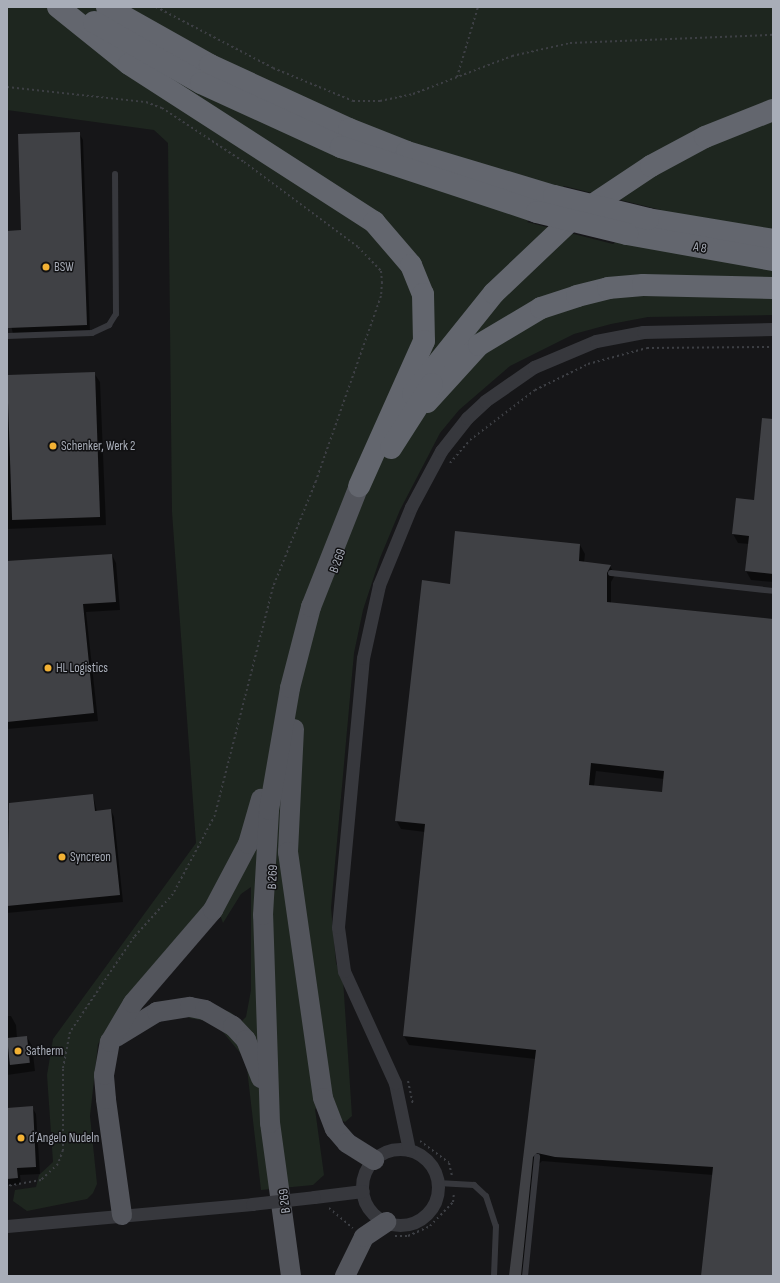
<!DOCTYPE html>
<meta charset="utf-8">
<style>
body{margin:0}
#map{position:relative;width:780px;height:1283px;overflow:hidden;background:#161618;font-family:"Sofia Sans Condensed",sans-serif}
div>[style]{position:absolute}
.green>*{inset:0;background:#1e261f}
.shadow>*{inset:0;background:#0007}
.building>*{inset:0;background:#404145;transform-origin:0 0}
.path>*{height:2px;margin-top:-1px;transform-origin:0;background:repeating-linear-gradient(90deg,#3d3f44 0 2px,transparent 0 5px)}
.lane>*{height:6px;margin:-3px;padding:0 3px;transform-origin:3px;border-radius:3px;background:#37383d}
.street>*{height:13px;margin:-6.5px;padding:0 6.5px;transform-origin:6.5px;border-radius:6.5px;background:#37383d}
.street>.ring{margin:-6.5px;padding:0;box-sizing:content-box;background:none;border:13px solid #37383d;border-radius:50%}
.primary>*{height:20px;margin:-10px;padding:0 10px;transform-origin:10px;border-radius:10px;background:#53555c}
.highway>*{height:22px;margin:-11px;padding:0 11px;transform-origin:11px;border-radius:11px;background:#63666e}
.street-bridge>*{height:13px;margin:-6.5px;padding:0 6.5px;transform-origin:6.5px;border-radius:6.5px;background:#37383d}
.highway-bridge>*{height:22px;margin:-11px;padding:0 11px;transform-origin:11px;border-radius:11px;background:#63666e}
.dots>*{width:11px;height:11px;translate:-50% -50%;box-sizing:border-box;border:2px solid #111113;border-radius:50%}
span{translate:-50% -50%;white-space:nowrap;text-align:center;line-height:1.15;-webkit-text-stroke:3px #111113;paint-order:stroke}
.street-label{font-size:13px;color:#a8adb8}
.poi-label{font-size:13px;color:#a8adb8}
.left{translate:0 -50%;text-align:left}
.frame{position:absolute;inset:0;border:8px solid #a8adb8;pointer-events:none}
</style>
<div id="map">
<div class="green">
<div style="clip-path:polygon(evenodd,7px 7px,773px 7px,773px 315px,648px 317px,611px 324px,574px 334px,510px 366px,459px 410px,440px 433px,400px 510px,380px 558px,363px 610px,354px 653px,331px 908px,336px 963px,343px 979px,352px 1116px,345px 1122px,340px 1119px,332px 1096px,315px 1109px,324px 1175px,313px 1185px,261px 1190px,246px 1060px,222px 1031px,206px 1021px,189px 1018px,190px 999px,230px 1012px,242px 1021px,246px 1017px,251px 990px,251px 887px,241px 894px,223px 923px,213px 895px,112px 1021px,98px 1044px,90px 1116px,97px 1184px,93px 1193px,87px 1199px,27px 1211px,13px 1201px,15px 1190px,36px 1187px,39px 1175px,53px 1162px,47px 1075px,53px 1039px,196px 843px,172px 512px,168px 143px,154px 130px,7px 110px,7px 7px,564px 186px,661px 210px,613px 244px,527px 222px,564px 186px)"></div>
</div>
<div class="shadow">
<div style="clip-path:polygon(79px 133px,83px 140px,90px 332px,13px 334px,7px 308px,7px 232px,22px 231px)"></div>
<div style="clip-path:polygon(94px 373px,100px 382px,106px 525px,7px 529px,7px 377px)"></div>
<div style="clip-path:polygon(773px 420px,773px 582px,751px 580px,746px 571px,749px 544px,738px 543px,733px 534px,754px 501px)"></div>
<div style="clip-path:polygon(evenodd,580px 545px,585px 554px,584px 563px,610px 566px,615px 575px,611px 582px,611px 604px,773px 620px,773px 1276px,702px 1276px,713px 1175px,542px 1161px,537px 1166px,525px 1276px,510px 1276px,536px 1059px,409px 1045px,404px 1036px,425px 832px,401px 829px,396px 820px,451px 585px,580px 545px,596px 771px,664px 779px,663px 793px,594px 786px,596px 771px)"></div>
<div style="clip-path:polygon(112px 555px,116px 563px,120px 610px,86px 612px,98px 721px,7px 729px,7px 562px)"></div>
<div style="clip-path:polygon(93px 795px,97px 812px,111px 810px,114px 817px,123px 902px,7px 913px,7px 821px)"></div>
<div style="clip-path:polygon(7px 1016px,11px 1016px,16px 1025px,17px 1038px,27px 1037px,32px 1046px,35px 1071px,7px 1075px)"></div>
<div style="clip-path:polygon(32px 1107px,36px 1114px,40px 1174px,20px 1175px,21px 1184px,7px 1185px,7px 1109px)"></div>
</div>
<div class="building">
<div style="clip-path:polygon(80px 132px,87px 325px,8px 328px,7px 231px,21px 230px,18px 134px)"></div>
<div style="left:95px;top:372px;width:145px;height:88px;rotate:88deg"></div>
<div style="clip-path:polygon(762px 418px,773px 419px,773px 574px,745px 571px,749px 536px,732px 534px,736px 498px,754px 500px)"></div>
<div style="clip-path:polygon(evenodd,455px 531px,580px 544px,579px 561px,611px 565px,607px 573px,607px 602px,773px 619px,773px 1276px,701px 1276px,713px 1167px,555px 1157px,537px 1153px,533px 1157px,521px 1276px,509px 1276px,536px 1050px,403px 1036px,425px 824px,395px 821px,422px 580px,450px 584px,455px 531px,591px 763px,664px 771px,662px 792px,589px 785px,591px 763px)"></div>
<div style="clip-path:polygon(112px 554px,116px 602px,83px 604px,94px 713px,7px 722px,7px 561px)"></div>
<div style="clip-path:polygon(93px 794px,95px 811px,111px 809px,120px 895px,7px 906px,9px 803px)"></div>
<div style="left:27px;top:1036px;width:27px;height:20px;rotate:84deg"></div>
<div style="clip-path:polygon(33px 1106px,36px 1167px,17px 1168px,18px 1178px,7px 1179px,7px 1108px)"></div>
</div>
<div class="path">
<div style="left:156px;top:7px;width:132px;rotate:27.5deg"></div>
<div style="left:273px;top:68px;width:87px;rotate:22.4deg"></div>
<div style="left:353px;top:101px;width:27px"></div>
<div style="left:380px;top:101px;width:34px;rotate:-12deg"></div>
<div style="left:413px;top:94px;width:106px;rotate:-21deg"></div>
<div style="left:512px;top:56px;width:59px;rotate:-12.6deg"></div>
<div style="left:570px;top:43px;width:203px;rotate:-2.3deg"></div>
<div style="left:457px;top:77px;width:73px;rotate:-73.3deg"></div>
<div style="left:7px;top:87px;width:140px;rotate:6.2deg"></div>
<div style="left:146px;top:102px;width:17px;rotate:21deg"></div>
<div style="left:162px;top:108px;width:98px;rotate:33.4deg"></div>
<div style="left:244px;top:162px;width:142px;rotate:36.7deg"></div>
<div style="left:358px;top:247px;width:33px;rotate:46deg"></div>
<div style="left:381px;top:271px;width:11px;rotate:85deg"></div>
<div style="left:382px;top:282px;width:14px;rotate:94deg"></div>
<div style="left:381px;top:296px;width:196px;rotate:109.4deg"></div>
<div style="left:316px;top:481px;width:114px;rotate:112.1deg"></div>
<div style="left:273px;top:587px;width:235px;rotate:104.3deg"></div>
<div style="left:215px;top:815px;width:89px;rotate:118deg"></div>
<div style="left:173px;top:894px;width:58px;rotate:132.2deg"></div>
<div style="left:134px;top:937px;width:115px;rotate:124deg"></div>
<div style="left:70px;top:1032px;width:38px;rotate:101deg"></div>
<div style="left:63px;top:1069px;width:81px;rotate:90deg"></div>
<div style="left:63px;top:1150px;width:15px;rotate:110deg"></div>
<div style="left:58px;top:1164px;width:23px;rotate:137deg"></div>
<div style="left:41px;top:1180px;width:35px;rotate:170deg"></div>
<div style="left:450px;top:463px;width:30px;rotate:-49deg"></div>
<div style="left:470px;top:440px;width:82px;rotate:-37.6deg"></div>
<div style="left:535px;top:390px;width:59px;rotate:-26.1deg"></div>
<div style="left:588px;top:364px;width:61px;rotate:-15.2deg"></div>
<div style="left:647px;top:348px;width:126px;rotate:-0.5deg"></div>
<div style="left:408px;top:1081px;width:24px;rotate:78deg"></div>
<div style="left:420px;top:1141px;width:36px;rotate:37deg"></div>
<div style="left:449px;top:1163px;width:13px;rotate:77deg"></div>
<div style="left:329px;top:1208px;width:31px;rotate:40deg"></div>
<div style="left:395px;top:1236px;width:13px"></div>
<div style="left:408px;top:1236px;width:24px;rotate:-24deg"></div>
<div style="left:430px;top:1226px;width:33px;rotate:-46deg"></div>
<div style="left:453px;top:1202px;width:10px;rotate:-84deg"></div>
</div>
<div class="lane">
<div style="left:7px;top:336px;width:85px;rotate:-2deg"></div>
<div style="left:92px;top:333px;width:19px;rotate:-25deg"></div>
<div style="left:109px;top:325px;width:13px;rotate:-58deg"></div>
<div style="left:116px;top:314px;width:140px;rotate:-90.4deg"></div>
<div style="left:611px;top:573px;width:163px;rotate:6.3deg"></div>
<div style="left:438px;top:1183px;width:36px;rotate:3deg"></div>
<div style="left:474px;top:1185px;width:16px;rotate:43deg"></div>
<div style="left:486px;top:1196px;width:32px;rotate:72deg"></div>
<div style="left:496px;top:1226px;width:50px;rotate:92.3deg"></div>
<div style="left:525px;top:1276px;width:120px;rotate:-84.2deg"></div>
</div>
<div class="street">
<div class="ring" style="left:362px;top:1149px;width:63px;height:63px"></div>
<div style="left:409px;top:1150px;width:68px;rotate:-101.8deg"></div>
<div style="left:395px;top:1083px;width:123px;rotate:-114.5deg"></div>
<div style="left:344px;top:971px;width:44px;rotate:-97.8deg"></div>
<div style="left:338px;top:927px;width:270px;rotate:-84.7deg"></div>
<div style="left:363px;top:658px;width:75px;rotate:-77.6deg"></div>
<div style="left:379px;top:585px;width:84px;rotate:-67.7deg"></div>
<div style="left:411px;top:507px;width:64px;rotate:-61.8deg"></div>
<div style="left:441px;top:451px;width:42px;rotate:-51.8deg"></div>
<div style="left:467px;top:418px;width:25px;rotate:-43deg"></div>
<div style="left:485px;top:401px;width:60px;rotate:-34.8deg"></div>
<div style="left:534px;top:367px;width:67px;rotate:-22.8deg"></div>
<div style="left:596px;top:341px;width:48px;rotate:-10.8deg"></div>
<div style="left:643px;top:332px;width:130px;rotate:-1.3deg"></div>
<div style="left:314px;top:1197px;width:49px;rotate:-7deg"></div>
<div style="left:7px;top:1226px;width:246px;rotate:-5.1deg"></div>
</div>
<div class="primary">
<div style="left:294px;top:729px;width:123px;rotate:92.8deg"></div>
<div style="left:288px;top:852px;width:248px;rotate:81.9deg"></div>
<div style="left:323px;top:1098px;width:33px;rotate:69deg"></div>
<div style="left:335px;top:1129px;width:18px;rotate:49deg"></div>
<div style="left:347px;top:1143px;width:32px;rotate:32deg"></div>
<div style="left:116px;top:1037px;width:48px;rotate:-31.4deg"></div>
<div style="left:157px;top:1012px;width:33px;rotate:-9deg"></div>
<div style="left:190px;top:1007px;width:15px;rotate:11deg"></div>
<div style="left:205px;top:1010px;width:32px;rotate:30deg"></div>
<div style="left:233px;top:1026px;width:19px;rotate:47deg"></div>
<div style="left:246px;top:1040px;width:41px;rotate:68.5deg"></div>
<div style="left:122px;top:1215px;width:117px;rotate:-97.9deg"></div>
<div style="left:106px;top:1099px;width:24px;rotate:-95deg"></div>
<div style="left:104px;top:1075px;width:34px;rotate:-80deg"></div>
<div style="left:110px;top:1042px;width:45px;rotate:-59.5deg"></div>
<div style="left:133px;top:1003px;width:123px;rotate:-49.3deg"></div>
<div style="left:213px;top:910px;width:75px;rotate:-62.1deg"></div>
<div style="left:248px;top:844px;width:47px;rotate:-73.9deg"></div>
<div style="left:291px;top:1276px;width:154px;rotate:-97.8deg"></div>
<div style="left:270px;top:1123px;width:208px;rotate:-91.9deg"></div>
<div style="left:263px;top:915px;width:105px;rotate:-86.7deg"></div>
<div style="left:269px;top:810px;width:124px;rotate:-80.2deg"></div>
<div style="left:290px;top:688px;width:84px;rotate:-75.5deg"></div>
<div style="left:311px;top:607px;width:130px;rotate:-68.4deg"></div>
<div style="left:345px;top:1276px;width:43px;rotate:-64deg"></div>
<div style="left:364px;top:1237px;width:27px;rotate:-34deg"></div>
</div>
<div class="highway">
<div style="left:58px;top:7px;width:91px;rotate:38.8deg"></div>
<div style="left:129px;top:64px;width:292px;rotate:32.8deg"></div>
<div style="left:374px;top:222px;width:57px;rotate:49.3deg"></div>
<div style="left:411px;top:265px;width:31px;rotate:68deg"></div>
<div style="left:423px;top:294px;width:47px;rotate:88.8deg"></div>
<div style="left:424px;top:341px;width:159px;rotate:114.1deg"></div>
<div style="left:107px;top:7px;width:118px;rotate:29.4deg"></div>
<div style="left:210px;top:65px;width:153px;rotate:24.7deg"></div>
<div style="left:349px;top:129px;width:62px;rotate:21.6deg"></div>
<div style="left:407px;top:152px;width:153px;rotate:16.7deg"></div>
<div style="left:94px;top:22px;width:123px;rotate:29.7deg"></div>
<div style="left:201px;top:83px;width:154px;rotate:24.6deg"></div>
<div style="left:341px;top:147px;width:206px;rotate:18.3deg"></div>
<div style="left:648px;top:219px;width:127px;rotate:9.5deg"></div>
<div style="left:627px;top:234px;width:148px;rotate:10.1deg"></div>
<div style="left:413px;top:394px;width:129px;rotate:-51.3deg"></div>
<div style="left:494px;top:293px;width:109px;rotate:-43.5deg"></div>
<div style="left:573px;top:218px;width:94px;rotate:-33.7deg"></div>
<div style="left:651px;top:166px;width:61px;rotate:-28.2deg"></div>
<div style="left:705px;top:137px;width:73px;rotate:-21.7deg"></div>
<div style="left:427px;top:402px;width:77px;rotate:-47.6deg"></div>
<div style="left:479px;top:345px;width:72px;rotate:-30.8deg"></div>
<div style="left:541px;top:308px;width:38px;rotate:-18deg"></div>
<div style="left:577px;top:296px;width:32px;rotate:-14deg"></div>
<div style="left:608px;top:288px;width:35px;rotate:-5deg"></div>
<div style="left:643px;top:285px;width:130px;rotate:1.3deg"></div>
<div style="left:391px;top:448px;width:76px;rotate:-57.4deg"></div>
</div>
<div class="street-bridge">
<div style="left:252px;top:1204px;width:62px;rotate:-6.4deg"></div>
</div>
<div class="highway-bridge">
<div style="left:554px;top:196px;width:97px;rotate:13.7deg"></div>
<div style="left:537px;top:212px;width:93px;rotate:13.7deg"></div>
</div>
<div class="dots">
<div style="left:46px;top:267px;background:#f2b134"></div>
<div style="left:53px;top:446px;background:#f2b134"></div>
<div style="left:48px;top:668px;background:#f2b134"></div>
<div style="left:62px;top:857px;background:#f2b134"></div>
<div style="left:18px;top:1051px;background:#f2b134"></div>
<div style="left:21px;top:1138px;background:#f2b134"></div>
</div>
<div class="street-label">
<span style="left:700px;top:248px;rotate:10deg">A 8</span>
<span style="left:338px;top:561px;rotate:-70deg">B 269</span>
<span style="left:273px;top:877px;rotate:-87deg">B 269</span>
<span style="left:285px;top:1201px;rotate:-97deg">B 269</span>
</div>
<div class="poi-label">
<span class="left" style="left:54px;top:267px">BSW</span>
<span class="left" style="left:61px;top:446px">Schenker, Werk 2</span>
<span class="left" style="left:56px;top:668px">HL Logistics</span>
<span class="left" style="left:70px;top:857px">Syncreon</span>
<span class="left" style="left:26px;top:1051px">Satherm</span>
<span class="left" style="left:29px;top:1138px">d´Angelo Nudeln</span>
</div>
<div class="frame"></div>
</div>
